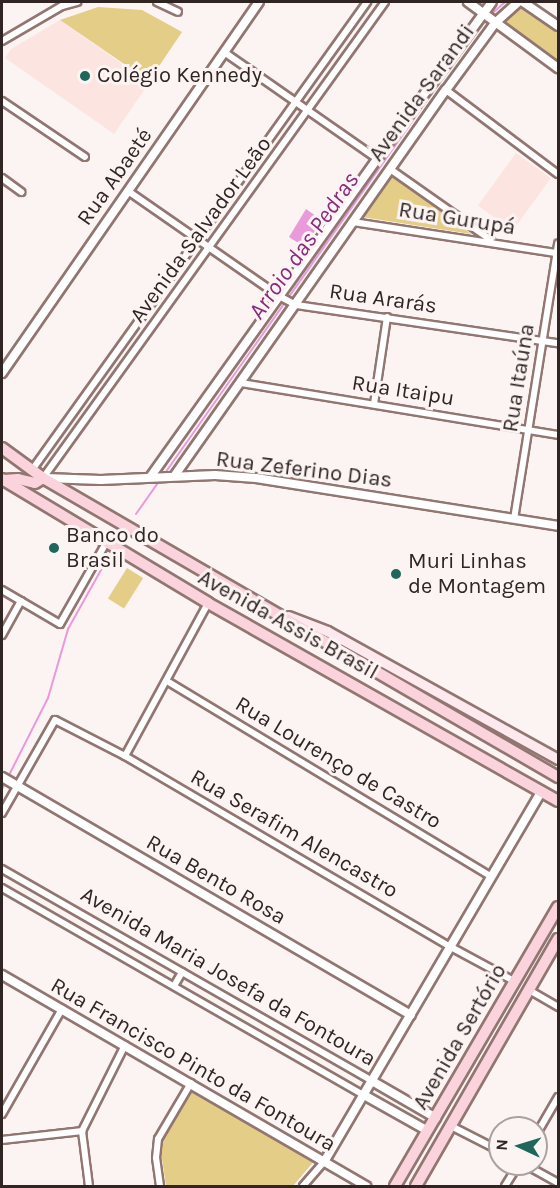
<!DOCTYPE html>
<meta charset="utf-8">
<style>
body{margin:0}
#map{position:relative;width:560px;height:1188px;overflow:hidden;background:#fbf4f3;font-family:Karla,sans-serif}
div>[style]{position:absolute}
.built>*{inset:0;background:#fce5e0;transform-origin:0 0}
.green>*{inset:0;background:#e4cd87;transform-origin:0 0}
.water>*{inset:0;background:#ea9adb}
.stream>*{height:2px;margin:-1px;padding:0 1px;transform-origin:1px;border-radius:1px;background:#ea9adb}
.roads{filter:drop-shadow(2px 0 #917671) drop-shadow(-2px 0 #917671) drop-shadow(0 2px #917671) drop-shadow(0 -2px #917671)}
.minor>*{height:6px;margin:-3px;padding:0 3px;transform-origin:3px;border-radius:3px;background:#fff}
.tertiary>*{height:8px;margin:-4px;padding:0 4px;transform-origin:4px;border-radius:4px;background:#fff}
.secondary>*{height:9px;margin:-4.5px;padding:0 4.5px;transform-origin:4.5px;border-radius:4.5px;background:#fde9ee}
.primary>*{height:10px;margin:-5px;padding:0 5px;transform-origin:5px;border-radius:5px;background:#fbd3dc}
.dots>*{width:16px;height:16px;translate:-50% -50%;box-sizing:border-box;border:3px solid #fbf4f3;border-radius:50%}
span{translate:-50% -50%;white-space:nowrap;text-align:center;line-height:1.15;-webkit-text-stroke:6px #fbf4f3;paint-order:stroke}
.poi-label{font-size:22px;color:#302523}
.left{translate:0 -50%;text-align:left}
.street-label{font-size:22px;color:#302523}
.water-label{font-size:24px;color:#882c7b;font-style:italic}
.frame{position:absolute;inset:0;border:3px solid #302523;pointer-events:none}
.north{position:absolute;left:488px;top:1116px;width:60px;height:60px;box-sizing:border-box;background:#fbf4f3;border:2px solid #aaa1a0;border-radius:50%;rotate:274deg;font-size:16px;font-weight:700;line-height:24px;text-align:center;color:#302523}
.north::after{content:'';display:block;margin:auto;width:21px;height:27px;background:#1f665b;clip-path:polygon(50% 0,100% 100%,50% 72%,0 100%)}
</style>
<div id="map">
<div class="built">
<div style="clip-path:polygon(60px 20px,149px 83px,114px 134px,5px 58px,11px 49px)"></div>
<div style="left:516px;top:153px;width:43px;height:65px;rotate:36deg"></div>
</div>
<div class="green">
<div style="clip-path:polygon(519px 3px,558px 31px,558px 60px,502px 19px)"></div>
<div style="clip-path:polygon(98px 7px,142px 10px,182px 32px,149px 81px,60px 20px)"></div>
<div style="clip-path:polygon(393px 174px,471px 234px,362px 217px)"></div>
<div style="left:127px;top:568px;width:19px;height:36px;rotate:32deg"></div>
<div style="clip-path:polygon(192px 1088px,315px 1160px,293px 1186px,166px 1186px,160px 1145px)"></div>
</div>
<div class="water">
<div style="clip-path:polygon(306px 209px,323px 221px,303px 246px,289px 237px)"></div>
</div>
<div class="stream">
<div style="left:480px;top:24px;width:33px;rotate:-41deg"></div>
<div style="left:163px;top:476px;width:546px;rotate:-54.91deg"></div>
<div style="left:136px;top:514px;width:42px;rotate:-54.8deg"></div>
<div style="left:2px;top:789px;width:102px;rotate:-63.2deg"></div>
<div style="left:48px;top:698px;width:72px;rotate:-73.8deg"></div>
<div style="left:68px;top:629px;width:78px;rotate:-60.8deg"></div>
</div>
<div class="roads">
<div class="minor">
<div style="left:157px;top:2px;width:23px;rotate:25deg"></div>
<div style="left:2px;top:41px;width:69px;rotate:-30.3deg"></div>
<div style="left:62px;top:6px;width:16px;rotate:-15deg"></div>
<div style="left:224px;top:52px;width:185px;rotate:34.9deg"></div>
<div style="left:446px;top:90px;width:140px;rotate:36.9deg"></div>
<div style="left:2px;top:101px;width:100px;rotate:34deg"></div>
<div style="left:390px;top:169px;width:123px;rotate:35.1deg"></div>
<div style="left:2px;top:178px;width:24px;rotate:36deg"></div>
<div style="left:128px;top:191px;width:184px;rotate:34.8deg"></div>
<div style="left:279px;top:296px;width:19px;rotate:28deg"></div>
<div style="left:296px;top:305px;width:265px;rotate:8.3deg"></div>
<div style="left:353px;top:222px;width:205px;rotate:8.7deg"></div>
<div style="left:241px;top:383px;width:321px;rotate:9.3deg"></div>
<div style="left:374px;top:404px;width:88px;rotate:-81.5deg"></div>
<div style="left:32px;top:470px;width:576px;rotate:-54.4deg"></div>
<div style="left:43px;top:478px;width:586px;rotate:-54.3deg"></div>
<div style="left:514px;top:519px;width:279px;rotate:-80.9deg"></div>
<div style="left:2px;top:590px;width:67px;rotate:30.4deg"></div>
<div style="left:60px;top:624px;width:93px;rotate:-60.4deg"></div>
<div style="left:2px;top:635px;width:39px;rotate:-61deg"></div>
<div style="left:167px;top:681px;width:377px;rotate:31.1deg"></div>
<div style="left:125px;top:756px;width:174px;rotate:-61.5deg"></div>
<div style="left:2px;top:813px;width:107px;rotate:-60.3deg"></div>
<div style="left:55px;top:720px;width:79px;rotate:27.2deg"></div>
<div style="left:125px;top:756px;width:376px;rotate:30.4deg"></div>
<div style="left:449px;top:946px;width:74px;rotate:28.3deg"></div>
<div style="left:2px;top:869px;width:426px;rotate:29.8deg"></div>
<div style="left:2px;top:888px;width:417px;rotate:29.8deg"></div>
<div style="left:174px;top:986px;width:16px;rotate:-60deg"></div>
<div style="left:529px;top:990px;width:34px;rotate:30deg"></div>
<div style="left:2px;top:1114px;width:121px;rotate:-60.3deg"></div>
<div style="left:451px;top:1126px;width:55px;rotate:27deg"></div>
<div style="left:536px;top:1135px;width:44px;rotate:-59.9deg"></div>
<div style="left:2px;top:1140px;width:81px;rotate:-6.4deg"></div>
<div style="left:524px;top:1164px;width:39px;rotate:29deg"></div>
<div style="left:89px;top:1186px;width:55px;rotate:-97.3deg"></div>
<div style="left:82px;top:1131px;width:96px;rotate:-63.4deg"></div>
<div style="left:160px;top:1186px;width:28px;rotate:-98deg"></div>
<div style="left:156px;top:1158px;width:19px;rotate:-84deg"></div>
<div style="left:158px;top:1139px;width:65px;rotate:-59.5deg"></div>
<div style="left:303px;top:1186px;width:32px;rotate:-49deg"></div>
<div style="left:505px;top:1186px;width:26px;rotate:-58deg"></div>
</div>
<div class="tertiary">
<div style="left:468px;top:2px;width:112px;rotate:36.3deg"></div>
<div style="left:523px;top:2px;width:42px;rotate:34.4deg"></div>
<div style="left:2px;top:373px;width:451px;rotate:-55.3deg"></div>
<div style="left:175px;top:475px;width:471px;rotate:-54.9deg"></div>
<div style="left:446px;top:90px;width:83px;rotate:-53.8deg"></div>
<div style="left:495px;top:23px;width:31px;rotate:-42deg"></div>
<div style="left:151px;top:476px;width:397px;rotate:-54.5deg"></div>
<div style="left:381px;top:153px;width:187px;rotate:-53.7deg"></div>
<div style="left:45px;top:478px;width:56px;rotate:2deg"></div>
<div style="left:101px;top:480px;width:114px;rotate:-2.5deg"></div>
<div style="left:215px;top:475px;width:41px;rotate:4.2deg"></div>
<div style="left:256px;top:478px;width:306px;rotate:9deg"></div>
<div style="left:2px;top:777px;width:473px;rotate:30.2deg"></div>
<div style="left:2px;top:975px;width:421px;rotate:30.1deg"></div>
<div style="left:372px;top:1081px;width:74px;rotate:30deg"></div>
<div style="left:364px;top:1095px;width:73px;rotate:29.4deg"></div>
<div style="left:324px;top:1162px;width:430px;rotate:-59.6deg"></div>
</div>
<div class="secondary">
<div style="left:288px;top:616px;width:42px;rotate:21deg"></div>
<div style="left:327px;top:631px;width:264px;rotate:29deg"></div>
</div>
<div class="primary">
<div style="left:2px;top:448px;width:51px;rotate:36.2deg"></div>
<div style="left:43px;top:478px;width:596px;rotate:30.14deg"></div>
<div style="left:2px;top:479px;width:240px;rotate:31deg"></div>
<div style="left:208px;top:603px;width:402px;rotate:29.5deg"></div>
<div style="left:4px;top:480px;width:14px;rotate:-4deg"></div>
<div style="left:18px;top:479px;width:17px;rotate:13deg"></div>
<div style="left:35px;top:483px;width:9px;rotate:-32deg"></div>
<div style="left:395px;top:1186px;width:323px;rotate:-59.7deg"></div>
<div style="left:416px;top:1186px;width:285px;rotate:-60.1deg"></div>
</div>
</div>
<div class="dots">
<div style="left:85px;top:76px;background:#1f665b"></div>
<div style="left:54px;top:548px;background:#1f665b"></div>
<div style="left:396px;top:574px;background:#1f665b"></div>
</div>
<div class="poi-label">
<span class="left" style="left:97px;top:76px">Colégio Kennedy</span>
<span class="left" style="left:66px;top:548px">Banco do<br>Brasil</span>
<span class="left" style="left:408px;top:574px">Muri Linhas<br>de Montagem</span>
</div>
<div class="street-label">
<span style="left:422px;top:93px;rotate:-54deg">Avenida Sarandi</span>
<span style="left:115px;top:177px;rotate:-55deg">Rua Abaeté</span>
<span style="left:457px;top:219px;rotate:9deg">Rua Gurupá</span>
<span style="left:201px;top:230px;rotate:-54deg">Avenida Salvador Leão</span>
<span style="left:383px;top:299px;rotate:8deg">Rua Ararás</span>
<span style="left:519px;top:378px;rotate:-81deg">Rua Itaúna</span>
<span style="left:403px;top:391px;rotate:9deg">Rua Itaipu</span>
<span style="left:304px;top:470px;rotate:7deg">Rua Zeferino Dias</span>
<span style="left:288px;top:625px;rotate:29deg">Avenida Assis Brasil</span>
<span style="left:338px;top:763px;rotate:31deg">Rua Lourenço de Castro</span>
<span style="left:294px;top:834px;rotate:30deg">Rua Serafim Alencastro</span>
<span style="left:216px;top:880px;rotate:30deg">Rua Bento Rosa</span>
<span style="left:228px;top:977px;rotate:30deg">Avenida Maria Josefa da Fontoura</span>
<span style="left:460px;top:1037px;rotate:-60deg">Avenida Sertório</span>
<span style="left:193px;top:1065px;rotate:30deg">Rua Francisco Pinto da Fontoura</span>
</div>
<div class="water-label">
<span style="left:304px;top:246px;rotate:-55deg">Arroio das Pedras</span>
</div>
<div class="frame"></div>
<div class="north">N</div>
</div>
